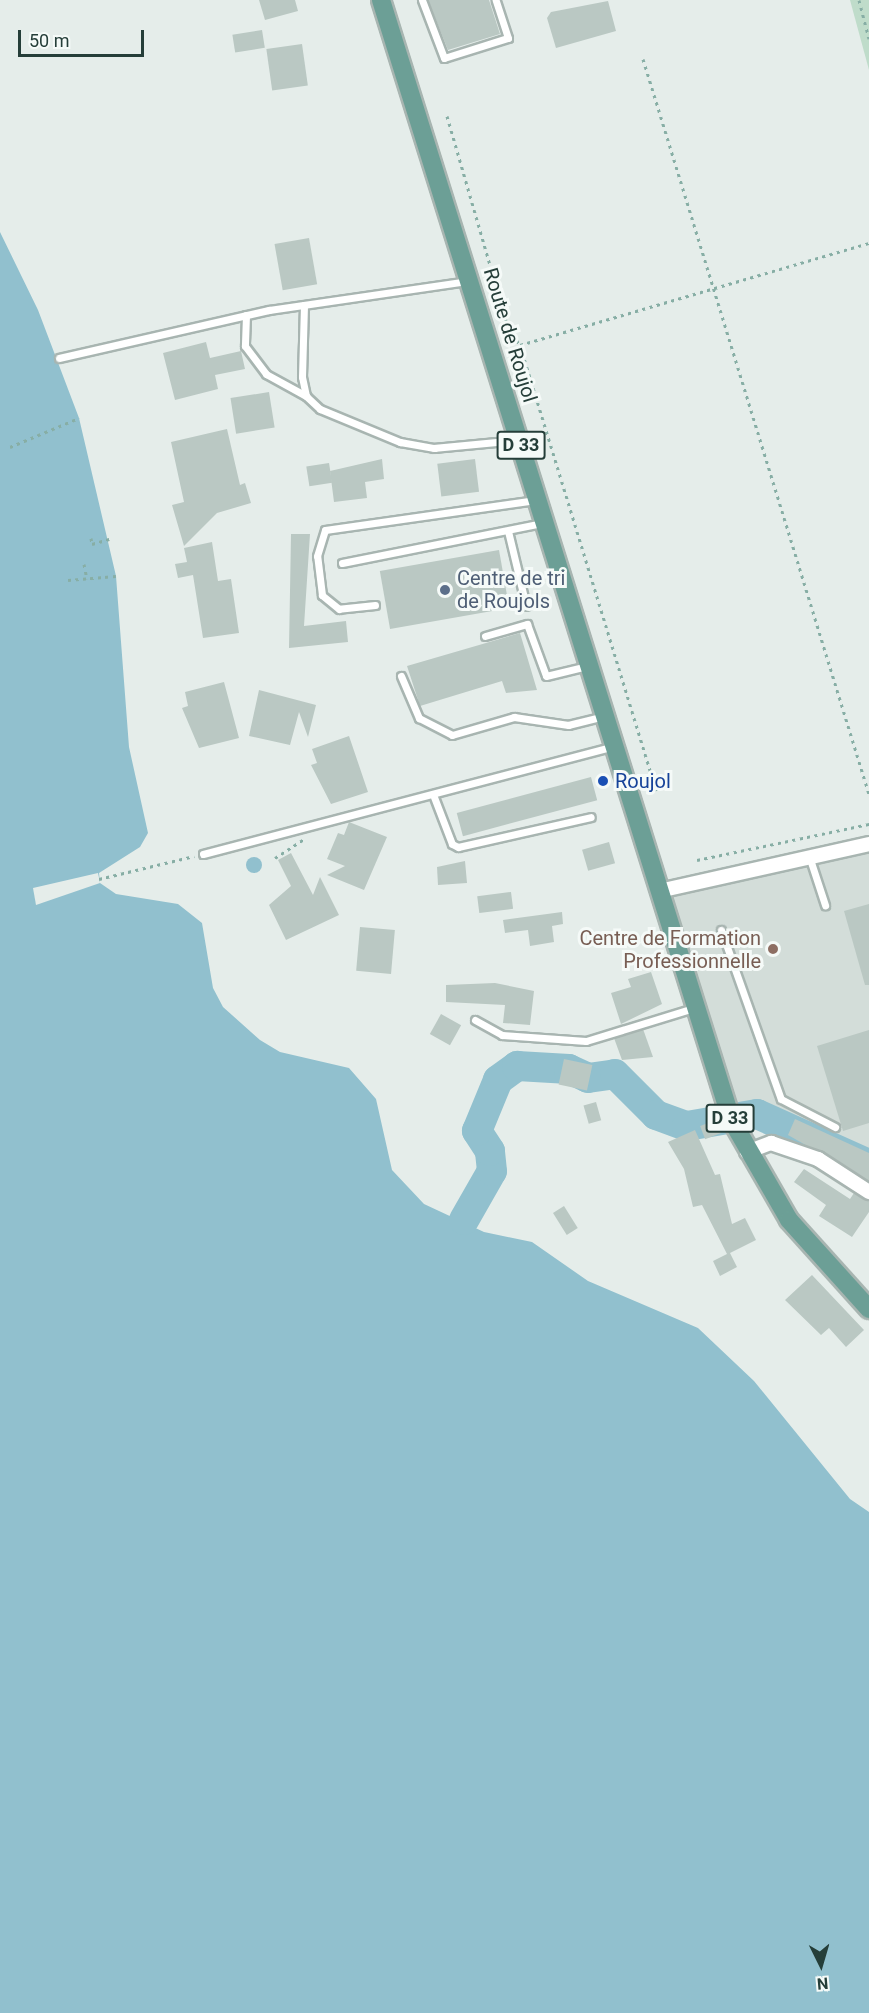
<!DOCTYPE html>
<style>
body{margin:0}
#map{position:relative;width:869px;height:2013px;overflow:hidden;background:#e5edea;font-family:Roboto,sans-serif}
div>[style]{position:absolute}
.built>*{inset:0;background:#d3ddd9}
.green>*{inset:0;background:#bfdcca}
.water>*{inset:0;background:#91c0ce}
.round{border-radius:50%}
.pier>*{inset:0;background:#e5edea}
.river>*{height:30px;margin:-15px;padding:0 15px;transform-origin:15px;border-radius:15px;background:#91c0ce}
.building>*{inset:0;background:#bac8c3;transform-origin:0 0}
.path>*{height:3px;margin-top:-1.5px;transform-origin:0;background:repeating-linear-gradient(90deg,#87aea5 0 3px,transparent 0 7.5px)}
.roads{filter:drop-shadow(2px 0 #a8b5b1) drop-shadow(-2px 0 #a8b5b1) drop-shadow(0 2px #a8b5b1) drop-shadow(0 -2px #a8b5b1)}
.service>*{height:7px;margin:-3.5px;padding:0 3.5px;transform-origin:3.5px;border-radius:3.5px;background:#fff}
.minor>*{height:14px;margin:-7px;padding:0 7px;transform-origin:7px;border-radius:7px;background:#fff}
.primary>*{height:18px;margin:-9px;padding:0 9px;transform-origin:9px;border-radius:9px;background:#6c9f96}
.dots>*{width:16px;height:16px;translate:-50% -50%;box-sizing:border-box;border:3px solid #f5faf8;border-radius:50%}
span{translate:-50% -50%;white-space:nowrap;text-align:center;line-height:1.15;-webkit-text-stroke:6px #f5faf8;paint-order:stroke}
.shield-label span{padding:2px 4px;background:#f5faf8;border:2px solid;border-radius:4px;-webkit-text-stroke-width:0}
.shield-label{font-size:18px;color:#253e39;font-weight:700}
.street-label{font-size:20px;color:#253e39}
.service-label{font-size:20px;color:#4e5e75}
.left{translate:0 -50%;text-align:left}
.transit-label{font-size:20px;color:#164399}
.education-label{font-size:20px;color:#785e54}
.right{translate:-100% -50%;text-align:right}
.north{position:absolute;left:791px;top:1935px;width:60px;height:60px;-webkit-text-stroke:4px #f5faf8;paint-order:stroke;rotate:175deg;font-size:16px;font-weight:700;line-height:24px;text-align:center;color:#253e39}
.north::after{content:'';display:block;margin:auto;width:21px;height:27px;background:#253e39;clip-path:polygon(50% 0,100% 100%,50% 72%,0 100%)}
.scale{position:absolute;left:18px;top:30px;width:126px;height:27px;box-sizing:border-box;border:3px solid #253e39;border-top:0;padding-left:8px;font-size:18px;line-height:21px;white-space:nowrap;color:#253e39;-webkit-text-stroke:4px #f5faf8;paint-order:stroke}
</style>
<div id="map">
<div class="built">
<div style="clip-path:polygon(869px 844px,869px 1164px,757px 1114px,731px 1119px,659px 891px)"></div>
</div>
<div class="green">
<div style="clip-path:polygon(850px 0,869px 0,869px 70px)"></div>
</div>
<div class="water">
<div style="clip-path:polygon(0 232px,38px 310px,79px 418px,116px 576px,129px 747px,148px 833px,140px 847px,99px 873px,100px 883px,116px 894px,178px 904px,202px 923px,213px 988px,223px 1007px,260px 1040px,280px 1052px,349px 1068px,376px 1099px,392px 1170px,424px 1204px,484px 1232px,532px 1242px,588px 1281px,698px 1328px,754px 1381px,850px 1499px,869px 1512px,869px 2013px,0 2013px)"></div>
<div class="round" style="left:246px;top:857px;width:16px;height:16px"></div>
</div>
<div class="pier">
<div style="clip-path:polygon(98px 873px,100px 883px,36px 905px,33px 888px)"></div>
</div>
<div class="river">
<div style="left:464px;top:1220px;width:56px;rotate:-60.3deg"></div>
<div style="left:492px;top:1171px;width:20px;rotate:-96deg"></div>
<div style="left:490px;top:1151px;width:24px;rotate:-123deg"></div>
<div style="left:477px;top:1131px;width:55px;rotate:-67.6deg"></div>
<div style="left:498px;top:1080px;width:24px;rotate:-36deg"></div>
<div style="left:517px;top:1066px;width:52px;rotate:3.3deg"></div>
<div style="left:569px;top:1069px;width:21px;rotate:25deg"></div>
<div style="left:588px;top:1078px;width:27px;rotate:-8deg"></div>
<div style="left:615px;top:1074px;width:58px;rotate:45deg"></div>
<div style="left:656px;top:1115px;width:33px;rotate:20deg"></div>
<div style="left:687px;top:1126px;width:71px;rotate:-9.7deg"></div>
<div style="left:757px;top:1114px;width:123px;rotate:24.1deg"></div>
</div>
<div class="building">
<div style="clip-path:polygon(259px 0,295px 0,298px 11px,265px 20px)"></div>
<div style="clip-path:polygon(428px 0,489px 0,500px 34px,448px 50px)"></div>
<div style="clip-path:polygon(608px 1px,616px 31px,556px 48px,547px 18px,551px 12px)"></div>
<div style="left:262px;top:30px;width:18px;height:30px;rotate:81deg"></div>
<div style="left:302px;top:44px;width:42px;height:36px;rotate:82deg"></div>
<div style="left:309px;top:238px;width:47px;height:35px;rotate:80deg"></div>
<div style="clip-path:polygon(206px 342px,210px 358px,241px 351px,245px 369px,215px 375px,218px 389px,175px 400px,163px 353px)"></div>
<div style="left:269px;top:392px;width:36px;height:39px;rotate:81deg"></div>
<div style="clip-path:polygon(227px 429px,240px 485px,245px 483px,251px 503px,217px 513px,184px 546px,172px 505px,184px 502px,171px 442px)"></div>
<div style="clip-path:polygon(382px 459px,384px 479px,365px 482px,367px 498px,334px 502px,330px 471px)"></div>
<div style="left:475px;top:459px;width:33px;height:38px;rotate:83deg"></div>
<div style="left:329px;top:463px;width:20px;height:23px;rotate:81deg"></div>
<div style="clip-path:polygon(291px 534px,310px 534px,304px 626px,346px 621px,348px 642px,289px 648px)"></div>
<div style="clip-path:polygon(212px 542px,218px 581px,231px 579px,239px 633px,203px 638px,193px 575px,178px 578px,175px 564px,187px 562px,184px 548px)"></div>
<div style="left:499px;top:550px;width:59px;height:121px;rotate:80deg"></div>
<div style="clip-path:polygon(520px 633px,537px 690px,506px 693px,502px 681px,420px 706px,407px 666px)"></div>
<div style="clip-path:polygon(224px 682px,239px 738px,199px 748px,182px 708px,188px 706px,185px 692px)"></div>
<div style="clip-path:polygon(259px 690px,316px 705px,308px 737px,299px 712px,290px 745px,249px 736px)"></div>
<div style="clip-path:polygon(349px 736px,368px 792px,331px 804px,311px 765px,317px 763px,312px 749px)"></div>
<div style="left:591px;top:777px;width:24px;height:139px;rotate:75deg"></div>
<div style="clip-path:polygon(349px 822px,387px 837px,364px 890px,327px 875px,345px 866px,327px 859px,338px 833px,344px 835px)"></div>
<div style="left:609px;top:842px;width:22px;height:28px;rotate:74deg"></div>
<div style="clip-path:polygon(291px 853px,313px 895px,320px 877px,339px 915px,286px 940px,269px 905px,291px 886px,278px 860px)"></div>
<div style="clip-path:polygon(465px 861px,467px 883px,438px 885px,437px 867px)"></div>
<div style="left:511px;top:892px;width:17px;height:34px;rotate:83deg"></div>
<div style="clip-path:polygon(869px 904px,869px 985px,865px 985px,844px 911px)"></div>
<div style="clip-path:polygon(562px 912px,563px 924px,552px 926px,554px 942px,530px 946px,528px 930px,505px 933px,503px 920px)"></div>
<div style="left:360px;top:927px;width:35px;height:44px;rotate:5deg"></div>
<div style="clip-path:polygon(651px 972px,662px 1004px,621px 1024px,611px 993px,631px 987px,628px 979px)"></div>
<div style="clip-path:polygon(495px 983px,534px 991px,530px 1025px,503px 1023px,505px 1005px,446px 1002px,446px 985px)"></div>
<div style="left:441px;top:1014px;width:23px;height:23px;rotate:29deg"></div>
<div style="clip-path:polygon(643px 1029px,653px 1057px,622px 1060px,614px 1038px)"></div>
<div style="clip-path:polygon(869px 1030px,869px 1123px,843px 1131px,817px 1046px)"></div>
<div style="left:564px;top:1059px;width:29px;height:26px;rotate:12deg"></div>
<div style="left:596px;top:1102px;width:19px;height:13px;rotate:74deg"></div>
<div style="clip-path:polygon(795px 1119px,869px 1153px,869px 1181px,788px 1135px)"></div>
<div style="left:716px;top:1120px;width:14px;height:17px;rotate:69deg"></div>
<div style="clip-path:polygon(695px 1130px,715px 1175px,720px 1174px,732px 1224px,745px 1218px,756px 1240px,730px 1253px,737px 1267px,720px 1276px,713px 1261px,727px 1254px,702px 1205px,693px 1207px,684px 1169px,668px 1142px)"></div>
<div style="clip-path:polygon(804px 1169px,850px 1199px,854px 1193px,869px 1201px,869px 1212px,852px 1237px,819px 1216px,826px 1205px,794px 1182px)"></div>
<div style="left:564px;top:1206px;width:26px;height:13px;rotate:58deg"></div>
<div style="clip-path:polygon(812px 1275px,864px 1330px,846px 1347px,829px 1328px,821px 1335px,785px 1300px)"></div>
</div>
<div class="path">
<div style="left:859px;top:0;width:40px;rotate:75.6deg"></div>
<div style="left:643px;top:59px;width:769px;rotate:72.91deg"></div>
<div style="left:447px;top:116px;width:221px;rotate:73.9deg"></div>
<div style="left:508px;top:328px;width:21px;rotate:55deg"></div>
<div style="left:520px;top:345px;width:466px;rotate:73deg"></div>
<div style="left:520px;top:345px;width:364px;rotate:-16.3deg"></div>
<div style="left:10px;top:447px;width:75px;rotate:-22.8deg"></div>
<div style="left:91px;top:538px;width:6px;rotate:81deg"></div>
<div style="left:92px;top:544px;width:18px;rotate:-16deg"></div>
<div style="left:84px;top:564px;width:15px;rotate:79deg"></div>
<div style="left:68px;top:580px;width:48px;rotate:-4.8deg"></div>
<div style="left:275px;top:858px;width:37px;rotate:-33deg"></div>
<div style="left:697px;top:860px;width:176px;rotate:-11.8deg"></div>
<div style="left:99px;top:879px;width:98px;rotate:-13.6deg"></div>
</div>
<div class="roads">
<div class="service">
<div style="left:422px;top:0;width:62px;rotate:69.2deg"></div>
<div style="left:444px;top:58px;width:67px;rotate:-17.4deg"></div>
<div style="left:508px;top:38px;width:40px;rotate:-108deg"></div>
<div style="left:304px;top:305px;width:72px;rotate:91.6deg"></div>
<div style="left:302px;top:377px;width:19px;rotate:78deg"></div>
<div style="left:306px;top:396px;width:19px;rotate:43deg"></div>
<div style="left:320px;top:409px;width:87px;rotate:22.4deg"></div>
<div style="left:400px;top:442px;width:35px;rotate:10deg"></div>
<div style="left:434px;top:448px;width:83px;rotate:-5.5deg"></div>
<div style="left:246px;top:315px;width:31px;rotate:92deg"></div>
<div style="left:245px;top:346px;width:35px;rotate:53deg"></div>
<div style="left:266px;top:374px;width:46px;rotate:28.8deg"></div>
<div style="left:59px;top:358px;width:215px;rotate:-12.9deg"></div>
<div style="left:269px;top:310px;width:200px;rotate:-8.3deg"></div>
<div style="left:508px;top:531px;width:77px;rotate:76.5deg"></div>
<div style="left:342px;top:563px;width:205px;rotate:-11.3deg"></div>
<div style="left:375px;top:605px;width:36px;rotate:174deg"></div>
<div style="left:339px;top:609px;width:22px;rotate:-141deg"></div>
<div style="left:322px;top:595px;width:39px;rotate:-97deg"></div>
<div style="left:317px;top:556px;width:27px;rotate:-73deg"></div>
<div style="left:325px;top:530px;width:213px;rotate:-8.1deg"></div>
<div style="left:485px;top:636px;width:44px;rotate:-15.9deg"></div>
<div style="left:527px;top:624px;width:55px;rotate:69.9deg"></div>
<div style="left:546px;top:676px;width:42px;rotate:-13.7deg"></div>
<div style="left:401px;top:676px;width:46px;rotate:66.8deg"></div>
<div style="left:419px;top:718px;width:37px;rotate:27deg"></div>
<div style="left:452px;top:735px;width:65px;rotate:-16.2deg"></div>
<div style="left:514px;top:717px;width:55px;rotate:8.4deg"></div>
<div style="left:568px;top:725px;width:36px;rotate:-14deg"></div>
<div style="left:434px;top:797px;width:50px;rotate:69deg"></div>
<div style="left:452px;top:844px;width:7px;rotate:27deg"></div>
<div style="left:458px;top:847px;width:136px;rotate:-12.7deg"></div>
<div style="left:203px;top:854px;width:423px;rotate:-14.7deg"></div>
<div style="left:809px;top:856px;width:52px;rotate:71.9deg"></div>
<div style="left:721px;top:930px;width:179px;rotate:70.5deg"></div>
<div style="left:781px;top:1099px;width:61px;rotate:27.4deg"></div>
<div style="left:475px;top:1020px;width:31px;rotate:29deg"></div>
<div style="left:502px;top:1035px;width:84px;rotate:4.1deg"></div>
<div style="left:586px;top:1041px;width:113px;rotate:-17deg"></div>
</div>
<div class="minor">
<div style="left:659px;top:891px;width:215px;rotate:-12.6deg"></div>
<div style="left:747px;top:1152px;width:26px;rotate:-21deg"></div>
<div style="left:771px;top:1143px;width:50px;rotate:18.8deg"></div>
<div style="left:818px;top:1159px;width:61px;rotate:32.9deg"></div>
</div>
<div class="primary">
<div style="left:381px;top:0;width:1172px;rotate:72.63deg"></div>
<div style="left:731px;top:1119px;width:116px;rotate:60.1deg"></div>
<div style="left:789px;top:1220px;width:120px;rotate:48deg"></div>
</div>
</div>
<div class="dots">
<div style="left:445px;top:590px;background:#5c6f8a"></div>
<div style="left:603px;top:781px;background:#1a4fb4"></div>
<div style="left:773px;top:949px;background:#8d6e63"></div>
</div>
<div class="shield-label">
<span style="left:521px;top:445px">D 33</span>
<span style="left:730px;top:1118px">D 33</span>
</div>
<div class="street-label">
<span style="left:510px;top:335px;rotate:73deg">Route de Roujol</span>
</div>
<div class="service-label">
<span class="left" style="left:457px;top:590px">Centre de tri<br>de Roujols</span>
</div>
<div class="transit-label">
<span class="left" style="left:615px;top:781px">Roujol</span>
</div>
<div class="education-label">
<span class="right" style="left:761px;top:950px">Centre de Formation<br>Professionnelle</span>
</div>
<div class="north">N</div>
<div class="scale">50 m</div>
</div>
